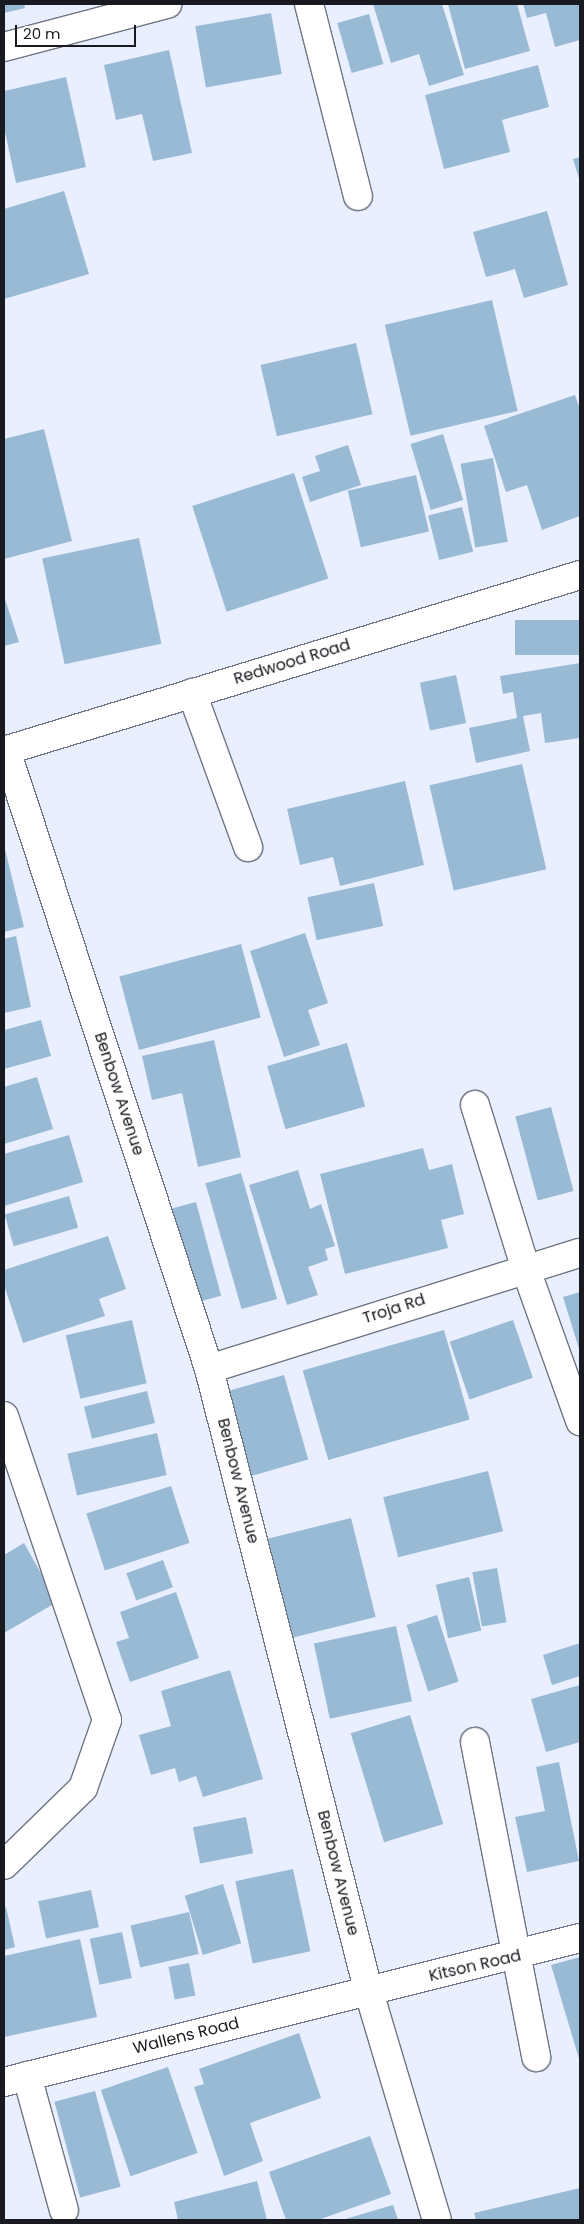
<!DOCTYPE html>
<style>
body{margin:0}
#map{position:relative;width:584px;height:2224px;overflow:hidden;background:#e9efff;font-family:Poppins,sans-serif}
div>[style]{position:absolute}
.building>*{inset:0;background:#98bad4;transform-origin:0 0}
.roads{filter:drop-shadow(1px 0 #6f7582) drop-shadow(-1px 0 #6f7582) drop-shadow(0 1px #6f7582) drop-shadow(0 -1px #6f7582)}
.minor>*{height:28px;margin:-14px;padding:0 14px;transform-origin:14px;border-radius:14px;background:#fff}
span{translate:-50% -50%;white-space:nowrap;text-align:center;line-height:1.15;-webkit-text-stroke:4.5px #fff;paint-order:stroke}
.street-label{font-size:16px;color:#181a1f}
.frame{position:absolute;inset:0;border:5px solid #181a1f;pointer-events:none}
.scale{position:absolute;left:15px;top:25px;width:121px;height:22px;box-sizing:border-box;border:2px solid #181a1f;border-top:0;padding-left:6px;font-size:15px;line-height:18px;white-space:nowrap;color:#181a1f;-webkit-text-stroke:4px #fff;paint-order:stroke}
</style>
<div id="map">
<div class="building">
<div style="clip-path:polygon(4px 4px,24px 4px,25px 8px,4px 13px)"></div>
<div style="clip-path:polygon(373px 4px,442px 4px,464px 75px,429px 86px,419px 54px,391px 63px)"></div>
<div style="clip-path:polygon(448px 4px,517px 4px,530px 51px,465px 69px)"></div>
<div style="clip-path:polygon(523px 4px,580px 4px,580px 40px,555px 47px,546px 13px,527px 18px)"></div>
<div style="left:271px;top:13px;width:62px;height:77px;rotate:80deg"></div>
<div style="left:369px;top:14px;width:52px;height:33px;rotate:74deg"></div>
<div style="clip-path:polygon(169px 50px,192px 153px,153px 161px,142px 114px,116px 120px,104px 65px)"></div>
<div style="clip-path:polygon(538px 65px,549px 107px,502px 120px,510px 152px,444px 169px,425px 95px)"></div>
<div style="clip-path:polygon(66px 77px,86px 167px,16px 183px,4px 127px,4px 91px)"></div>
<div style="clip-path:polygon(580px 157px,580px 182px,573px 159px)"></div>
<div style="clip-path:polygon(64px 191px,89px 274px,4px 299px,4px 209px)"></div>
<div style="clip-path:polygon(547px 211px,568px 285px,524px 298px,515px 269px,486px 277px,473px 232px)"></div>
<div style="left:492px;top:300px;width:114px;height:110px;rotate:77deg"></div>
<div style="left:356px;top:343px;width:73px;height:98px;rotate:77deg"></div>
<div style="clip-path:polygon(575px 395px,580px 409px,580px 516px,542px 530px,527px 485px,506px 492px,484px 426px)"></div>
<div style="clip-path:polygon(44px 429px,72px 541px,4px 559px,4px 439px)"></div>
<div style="left:443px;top:434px;width:69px;height:34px;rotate:73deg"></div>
<div style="clip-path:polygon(348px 445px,361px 485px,310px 502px,302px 477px,320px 471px,315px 456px)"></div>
<div style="left:493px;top:458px;width:85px;height:33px;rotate:80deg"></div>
<div style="left:294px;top:473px;width:111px;height:107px;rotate:72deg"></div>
<div style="left:416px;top:475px;width:58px;height:70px;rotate:77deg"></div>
<div style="left:462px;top:507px;width:46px;height:35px;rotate:76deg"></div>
<div style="left:139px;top:538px;width:108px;height:99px;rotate:78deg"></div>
<div style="clip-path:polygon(4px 596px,19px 642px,4px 646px)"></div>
<div style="left:580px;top:620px;width:35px;height:65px;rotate:90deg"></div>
<div style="clip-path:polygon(580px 663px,580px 738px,545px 743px,541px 713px,523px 716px,530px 751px,476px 763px,469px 728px,517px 718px,513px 692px,503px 694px,500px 676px)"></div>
<div style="left:456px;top:675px;width:49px;height:37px;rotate:78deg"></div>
<div style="left:522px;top:764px;width:108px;height:95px;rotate:77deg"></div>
<div style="clip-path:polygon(405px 781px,424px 865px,340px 886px,333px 857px,300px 865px,287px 809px)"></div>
<div style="clip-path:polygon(4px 845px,24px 927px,4px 932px)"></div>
<div style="left:374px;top:883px;width:44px;height:68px;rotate:78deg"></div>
<div style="clip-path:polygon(305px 933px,328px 1003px,308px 1010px,320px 1045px,284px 1057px,250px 951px)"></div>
<div style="clip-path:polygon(16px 936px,31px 1007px,4px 1013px,4px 939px)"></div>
<div style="left:241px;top:944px;width:76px;height:126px;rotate:75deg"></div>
<div style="clip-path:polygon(41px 1020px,51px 1056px,4px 1069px,4px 1030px)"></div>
<div style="clip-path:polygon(214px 1040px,241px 1157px,198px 1167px,182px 1093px,152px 1100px,142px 1056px)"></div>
<div style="left:347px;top:1043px;width:66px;height:83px;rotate:74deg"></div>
<div style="clip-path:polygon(37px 1077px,53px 1129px,4px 1144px,4px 1087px)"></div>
<div style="left:551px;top:1107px;width:87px;height:37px;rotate:75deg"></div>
<div style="clip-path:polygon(69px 1135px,83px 1182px,4px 1206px,4px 1154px)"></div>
<div style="clip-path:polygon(423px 1148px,429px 1170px,452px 1164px,464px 1214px,441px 1220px,448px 1248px,345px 1274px,320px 1174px)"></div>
<div style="clip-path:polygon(298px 1170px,310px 1209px,321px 1204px,335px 1246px,325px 1249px,328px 1260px,308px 1267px,318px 1295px,287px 1305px,249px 1185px)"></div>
<div style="left:241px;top:1173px;width:131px;height:37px;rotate:74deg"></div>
<div style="left:69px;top:1196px;width:33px;height:67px;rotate:74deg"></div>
<div style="left:196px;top:1202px;width:97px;height:25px;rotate:75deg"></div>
<div style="clip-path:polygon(108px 1236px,126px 1289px,99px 1299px,105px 1316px,23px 1343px,4px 1285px,4px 1270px)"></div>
<div style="clip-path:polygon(580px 1292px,580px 1352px,563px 1297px)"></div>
<div style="left:132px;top:1320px;width:65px;height:68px;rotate:77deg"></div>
<div style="left:513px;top:1320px;width:61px;height:67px;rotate:71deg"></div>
<div style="left:444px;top:1330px;width:93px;height:147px;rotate:74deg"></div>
<div style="left:284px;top:1375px;width:88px;height:60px;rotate:74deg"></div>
<div style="left:147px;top:1391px;width:33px;height:65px;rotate:76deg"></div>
<div style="left:157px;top:1433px;width:43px;height:92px;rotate:77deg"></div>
<div style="left:488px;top:1471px;width:62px;height:108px;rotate:76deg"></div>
<div style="left:171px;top:1486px;width:60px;height:89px;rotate:72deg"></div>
<div style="left:351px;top:1518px;width:102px;height:86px;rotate:76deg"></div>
<div style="clip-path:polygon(24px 1543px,57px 1602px,4px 1633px,4px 1555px)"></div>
<div style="left:163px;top:1560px;width:29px;height:39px;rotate:70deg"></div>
<div style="left:497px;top:1568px;width:55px;height:25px;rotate:80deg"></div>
<div style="left:469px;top:1577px;width:55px;height:34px;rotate:77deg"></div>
<div style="clip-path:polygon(176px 1592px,199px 1658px,130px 1682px,116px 1642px,129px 1638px,120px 1612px)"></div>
<div style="left:437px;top:1615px;width:70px;height:32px;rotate:72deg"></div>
<div style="left:396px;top:1626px;width:77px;height:84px;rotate:78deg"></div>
<div style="clip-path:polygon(580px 1643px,580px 1676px,552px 1685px,543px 1655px)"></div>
<div style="clip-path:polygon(230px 1670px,263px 1779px,203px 1797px,196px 1776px,179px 1782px,175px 1768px,151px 1775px,139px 1735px,171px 1726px,161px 1691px)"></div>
<div style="clip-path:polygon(580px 1685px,580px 1742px,546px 1752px,531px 1699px)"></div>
<div style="left:410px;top:1715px;width:114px;height:62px;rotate:73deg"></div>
<div style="clip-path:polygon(559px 1762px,579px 1861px,527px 1872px,515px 1817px,545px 1811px,536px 1767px)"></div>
<div style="left:246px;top:1817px;width:37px;height:54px;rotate:79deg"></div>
<div style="left:293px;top:1869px;width:84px;height:59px;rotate:78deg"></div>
<div style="left:223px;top:1884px;width:62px;height:40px;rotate:73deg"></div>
<div style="left:91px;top:1890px;width:38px;height:54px;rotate:78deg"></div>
<div style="clip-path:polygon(6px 1907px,15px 1947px,4px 1950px,4px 1908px)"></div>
<div style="left:189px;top:1912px;width:43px;height:60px;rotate:77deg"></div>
<div style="left:122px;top:1932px;width:47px;height:33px;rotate:78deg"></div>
<div style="clip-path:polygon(80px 1939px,97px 2017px,4px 2037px,4px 1956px)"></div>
<div style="clip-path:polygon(580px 1957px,580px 2062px,551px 1965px)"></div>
<div style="left:189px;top:1963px;width:33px;height:21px;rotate:79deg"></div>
<div style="clip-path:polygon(299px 2033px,321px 2098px,250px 2123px,263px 2161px,224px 2176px,194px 2087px,204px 2084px,199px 2069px)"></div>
<div style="left:168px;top:2067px;width:91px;height:71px;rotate:71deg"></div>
<div style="left:95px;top:2091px;width:99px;height:42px;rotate:75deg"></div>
<div style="clip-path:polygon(370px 2136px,391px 2194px,318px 2220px,286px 2220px,269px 2172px)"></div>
<div style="clip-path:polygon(257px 2181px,267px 2220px,178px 2220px,174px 2202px)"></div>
<div style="clip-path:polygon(580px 2188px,580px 2220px,476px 2220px,474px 2213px)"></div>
<div style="clip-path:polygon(393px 2205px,398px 2220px,342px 2220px)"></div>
</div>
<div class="roads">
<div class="minor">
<div style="left:309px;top:4px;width:198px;rotate:75.7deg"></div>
<div style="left:4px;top:47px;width:169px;rotate:-14.8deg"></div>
<div style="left:192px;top:693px;width:164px;rotate:70deg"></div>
<div style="left:6px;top:750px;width:651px;rotate:71.84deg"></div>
<div style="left:209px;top:1369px;width:640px;rotate:75.62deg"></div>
<div style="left:368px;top:1989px;width:241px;rotate:73.4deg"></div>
<div style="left:4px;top:751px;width:602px;rotate:-16.99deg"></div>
<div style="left:475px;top:1105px;width:170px;rotate:72.8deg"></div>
<div style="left:525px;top:1267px;width:164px;rotate:70.3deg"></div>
<div style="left:209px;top:1369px;width:389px;rotate:-17.4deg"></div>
<div style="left:4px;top:1416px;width:321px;rotate:71.3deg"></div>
<div style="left:107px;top:1720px;width:72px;rotate:109.4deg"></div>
<div style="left:83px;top:1788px;width:110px;rotate:135.7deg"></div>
<div style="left:475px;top:1742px;width:321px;rotate:79deg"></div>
<div style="left:27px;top:2076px;width:139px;rotate:74.6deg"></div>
<div style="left:4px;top:2082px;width:594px;rotate:-14.04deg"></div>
</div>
</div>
<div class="street-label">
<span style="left:292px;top:662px;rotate:-17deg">Redwood Road</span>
<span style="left:119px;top:1094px;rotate:72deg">Benbow Avenue</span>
<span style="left:394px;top:1309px;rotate:-18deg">Troja Rd</span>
<span style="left:238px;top:1481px;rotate:76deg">Benbow Avenue</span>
<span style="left:338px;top:1873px;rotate:76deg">Benbow Avenue</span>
<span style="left:475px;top:1966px;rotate:-13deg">Kitson Road</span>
<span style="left:186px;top:2036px;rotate:-14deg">Wallens Road</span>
</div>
<div class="frame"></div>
<div class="scale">20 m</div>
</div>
